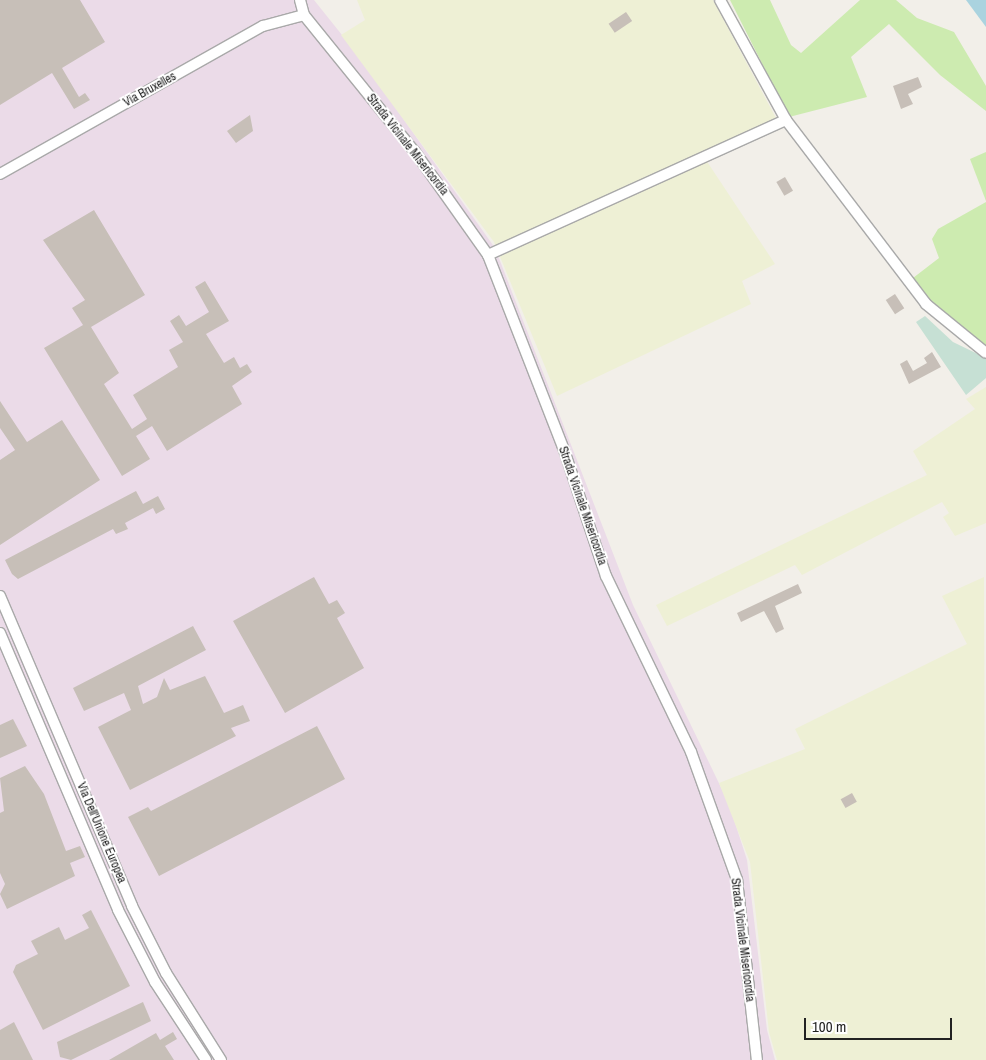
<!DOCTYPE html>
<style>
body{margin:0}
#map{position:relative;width:986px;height:1060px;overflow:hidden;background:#f2efe9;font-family:"Archivo Narrow",sans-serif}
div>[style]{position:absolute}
.industrial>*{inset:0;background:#ebdbe8}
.farmland>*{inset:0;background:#eef0d5}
.grass>*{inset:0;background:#cdebb0}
.wetland>*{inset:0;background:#c6e0d4}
.water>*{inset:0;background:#aad3df}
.building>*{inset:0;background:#c7bfb8;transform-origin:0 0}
.roads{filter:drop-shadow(1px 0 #a9a9a9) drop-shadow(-1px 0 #a9a9a9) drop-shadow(0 1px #a9a9a9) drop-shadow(0 -1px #a9a9a9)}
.street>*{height:10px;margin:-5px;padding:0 5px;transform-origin:5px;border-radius:5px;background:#fff}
span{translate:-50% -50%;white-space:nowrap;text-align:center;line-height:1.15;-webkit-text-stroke:4px #fff;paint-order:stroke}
.street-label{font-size:12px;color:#222}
.scale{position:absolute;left:804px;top:1018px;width:148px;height:22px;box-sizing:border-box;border:2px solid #222;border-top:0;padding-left:6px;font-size:15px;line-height:18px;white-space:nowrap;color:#222;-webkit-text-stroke:4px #fff;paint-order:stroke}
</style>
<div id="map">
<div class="industrial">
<div style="clip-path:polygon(0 0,314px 0,358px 55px,495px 248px,633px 605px,729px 804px,747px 860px,767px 1030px,775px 1060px,0 1060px)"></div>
</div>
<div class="farmland">
<div style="clip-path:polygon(357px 0,713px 0,776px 118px,704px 157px,775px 264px,742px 281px,751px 304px,557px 396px,494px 242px,341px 35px,365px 20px)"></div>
<div style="clip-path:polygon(986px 387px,986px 523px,955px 536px,943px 517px,949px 513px,942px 502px,802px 575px,795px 565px,667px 626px,656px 605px,927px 475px,913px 451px,975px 409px,966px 399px)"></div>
<div style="clip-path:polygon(984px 577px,986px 1060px,777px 1060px,769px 1032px,750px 862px,719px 783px,805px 749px,795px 729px,967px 644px,942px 596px)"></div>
</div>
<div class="grass">
<div style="clip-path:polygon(730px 0,770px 0,791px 45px,801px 53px,860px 0,896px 0,917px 18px,954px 32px,986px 86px,986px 111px,940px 75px,889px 24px,851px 57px,867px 97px,789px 117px)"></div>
<div style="clip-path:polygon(986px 152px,986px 201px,970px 159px)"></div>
<div style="clip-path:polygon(986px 202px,986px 350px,942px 317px,913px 278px,939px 258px,932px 239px,938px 229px)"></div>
</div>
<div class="wetland">
<div style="clip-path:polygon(925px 316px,953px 342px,986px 358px,986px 378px,966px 395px,916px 322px)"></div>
</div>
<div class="water">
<div style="clip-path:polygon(966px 0,986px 0,986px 27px)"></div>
</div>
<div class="building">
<div style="clip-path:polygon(0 0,80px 0,105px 42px,62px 68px,79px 97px,85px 93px,90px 100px,74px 109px,52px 73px,0 105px)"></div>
<div style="left:626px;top:12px;width:11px;height:21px;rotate:56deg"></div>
<div style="clip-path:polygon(918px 77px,922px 87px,908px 94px,913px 104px,901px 109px,893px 86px)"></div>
<div style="clip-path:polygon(250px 115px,253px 131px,236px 143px,227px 131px)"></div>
<div style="left:785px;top:177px;width:16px;height:10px;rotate:60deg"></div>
<div style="clip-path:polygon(94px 210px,145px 295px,91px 327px,119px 373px,104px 384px,132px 429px,147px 419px,133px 395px,178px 367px,169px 350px,183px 342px,170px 321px,179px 315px,186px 326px,209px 312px,195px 287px,205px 281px,229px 321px,206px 334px,224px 363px,234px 357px,240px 368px,247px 364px,252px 372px,232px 386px,242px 404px,167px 451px,152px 426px,136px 436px,150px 459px,122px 476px,44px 348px,83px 325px,72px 308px,85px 300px,43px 240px)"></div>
<div style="left:895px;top:294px;width:17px;height:11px;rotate:57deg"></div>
<div style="clip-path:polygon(932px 352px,941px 367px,909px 384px,900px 364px,907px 360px,913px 371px,927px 363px,924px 358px)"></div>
<div style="clip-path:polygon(0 401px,27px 442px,62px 420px,100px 480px,0 545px,0 460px,15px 450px,0 428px)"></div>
<div style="clip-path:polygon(136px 491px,143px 504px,158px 496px,165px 509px,156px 514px,153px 508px,125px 523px,128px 529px,116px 534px,113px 529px,18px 579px,12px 574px,5px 560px)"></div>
<div style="clip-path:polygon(314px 577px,329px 604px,337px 600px,345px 613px,337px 618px,364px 668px,285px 713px,233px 621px)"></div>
<div style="clip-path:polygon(798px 584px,802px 593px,775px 606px,784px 629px,776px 633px,764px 611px,741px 622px,737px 613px)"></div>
<div style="clip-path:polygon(193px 626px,206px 650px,138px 686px,143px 704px,157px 697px,164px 678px,170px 690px,205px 676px,224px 713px,243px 705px,250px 721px,231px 728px,236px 736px,130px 790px,98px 727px,131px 710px,124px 693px,84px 711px,73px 688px)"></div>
<div style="clip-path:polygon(13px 719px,27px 746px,0 758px,0 725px)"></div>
<div style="clip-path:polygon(317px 726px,345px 779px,159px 876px,128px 817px,148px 807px,151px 811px)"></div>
<div style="clip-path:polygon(25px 766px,44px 794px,66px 851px,80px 846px,85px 857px,70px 863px,75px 876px,7px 909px,0 894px,5px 884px,0 873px,0 813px,4px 811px,0 778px)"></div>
<div style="left:852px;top:793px;width:10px;height:13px;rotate:61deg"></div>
<div style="clip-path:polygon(91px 910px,130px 986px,43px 1030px,13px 972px,16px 965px,38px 954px,31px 941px,59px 927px,65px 940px,89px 928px,82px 915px)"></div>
<div style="clip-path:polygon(143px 1002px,151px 1021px,71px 1060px,60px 1057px,57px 1042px)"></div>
<div style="clip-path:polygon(14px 1022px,33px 1060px,0 1060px,0 1030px)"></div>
<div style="clip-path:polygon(173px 1032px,177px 1039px,165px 1046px,174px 1060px,109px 1060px,156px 1033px,160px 1040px)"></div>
</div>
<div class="roads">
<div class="street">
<div style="left:300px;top:0;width:16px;rotate:75deg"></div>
<div style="left:304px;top:15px;width:176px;rotate:51deg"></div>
<div style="left:415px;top:152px;width:126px;rotate:54.7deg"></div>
<div style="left:488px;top:255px;width:209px;rotate:68.7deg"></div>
<div style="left:564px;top:450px;width:133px;rotate:71.6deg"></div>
<div style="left:606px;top:576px;width:195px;rotate:64.2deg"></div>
<div style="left:691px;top:752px;width:136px;rotate:70.2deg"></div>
<div style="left:737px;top:880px;width:181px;rotate:83.7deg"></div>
<div style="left:720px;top:0;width:137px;rotate:61.2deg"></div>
<div style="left:786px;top:120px;width:231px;rotate:52.7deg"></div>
<div style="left:926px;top:304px;width:77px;rotate:39.2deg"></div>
<div style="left:0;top:174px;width:302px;rotate:-29.4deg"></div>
<div style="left:263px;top:26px;width:42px;rotate:-15deg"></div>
<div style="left:488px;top:255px;width:327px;rotate:-24.4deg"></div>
<div style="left:0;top:596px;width:337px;rotate:66.9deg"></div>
<div style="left:132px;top:906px;width:75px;rotate:63.1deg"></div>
<div style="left:166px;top:973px;width:103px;rotate:57.7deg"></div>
<div style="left:0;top:633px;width:301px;rotate:66.9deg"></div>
<div style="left:118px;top:910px;width:81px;rotate:62.8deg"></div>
<div style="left:155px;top:982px;width:93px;rotate:56.8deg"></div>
</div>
</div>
<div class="street-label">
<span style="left:150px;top:90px;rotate:-29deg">Via Bruxelles</span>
<span style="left:407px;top:145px;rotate:52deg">Strada Vicinale Misericordia</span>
<span style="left:582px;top:506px;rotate:71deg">Strada Vicinale Misericordia</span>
<span style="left:101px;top:833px;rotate:67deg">Via Dell'Unione Europea</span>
<span style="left:742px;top:940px;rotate:83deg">Strada Vicinale Misericordia</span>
</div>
<div class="scale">100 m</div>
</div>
